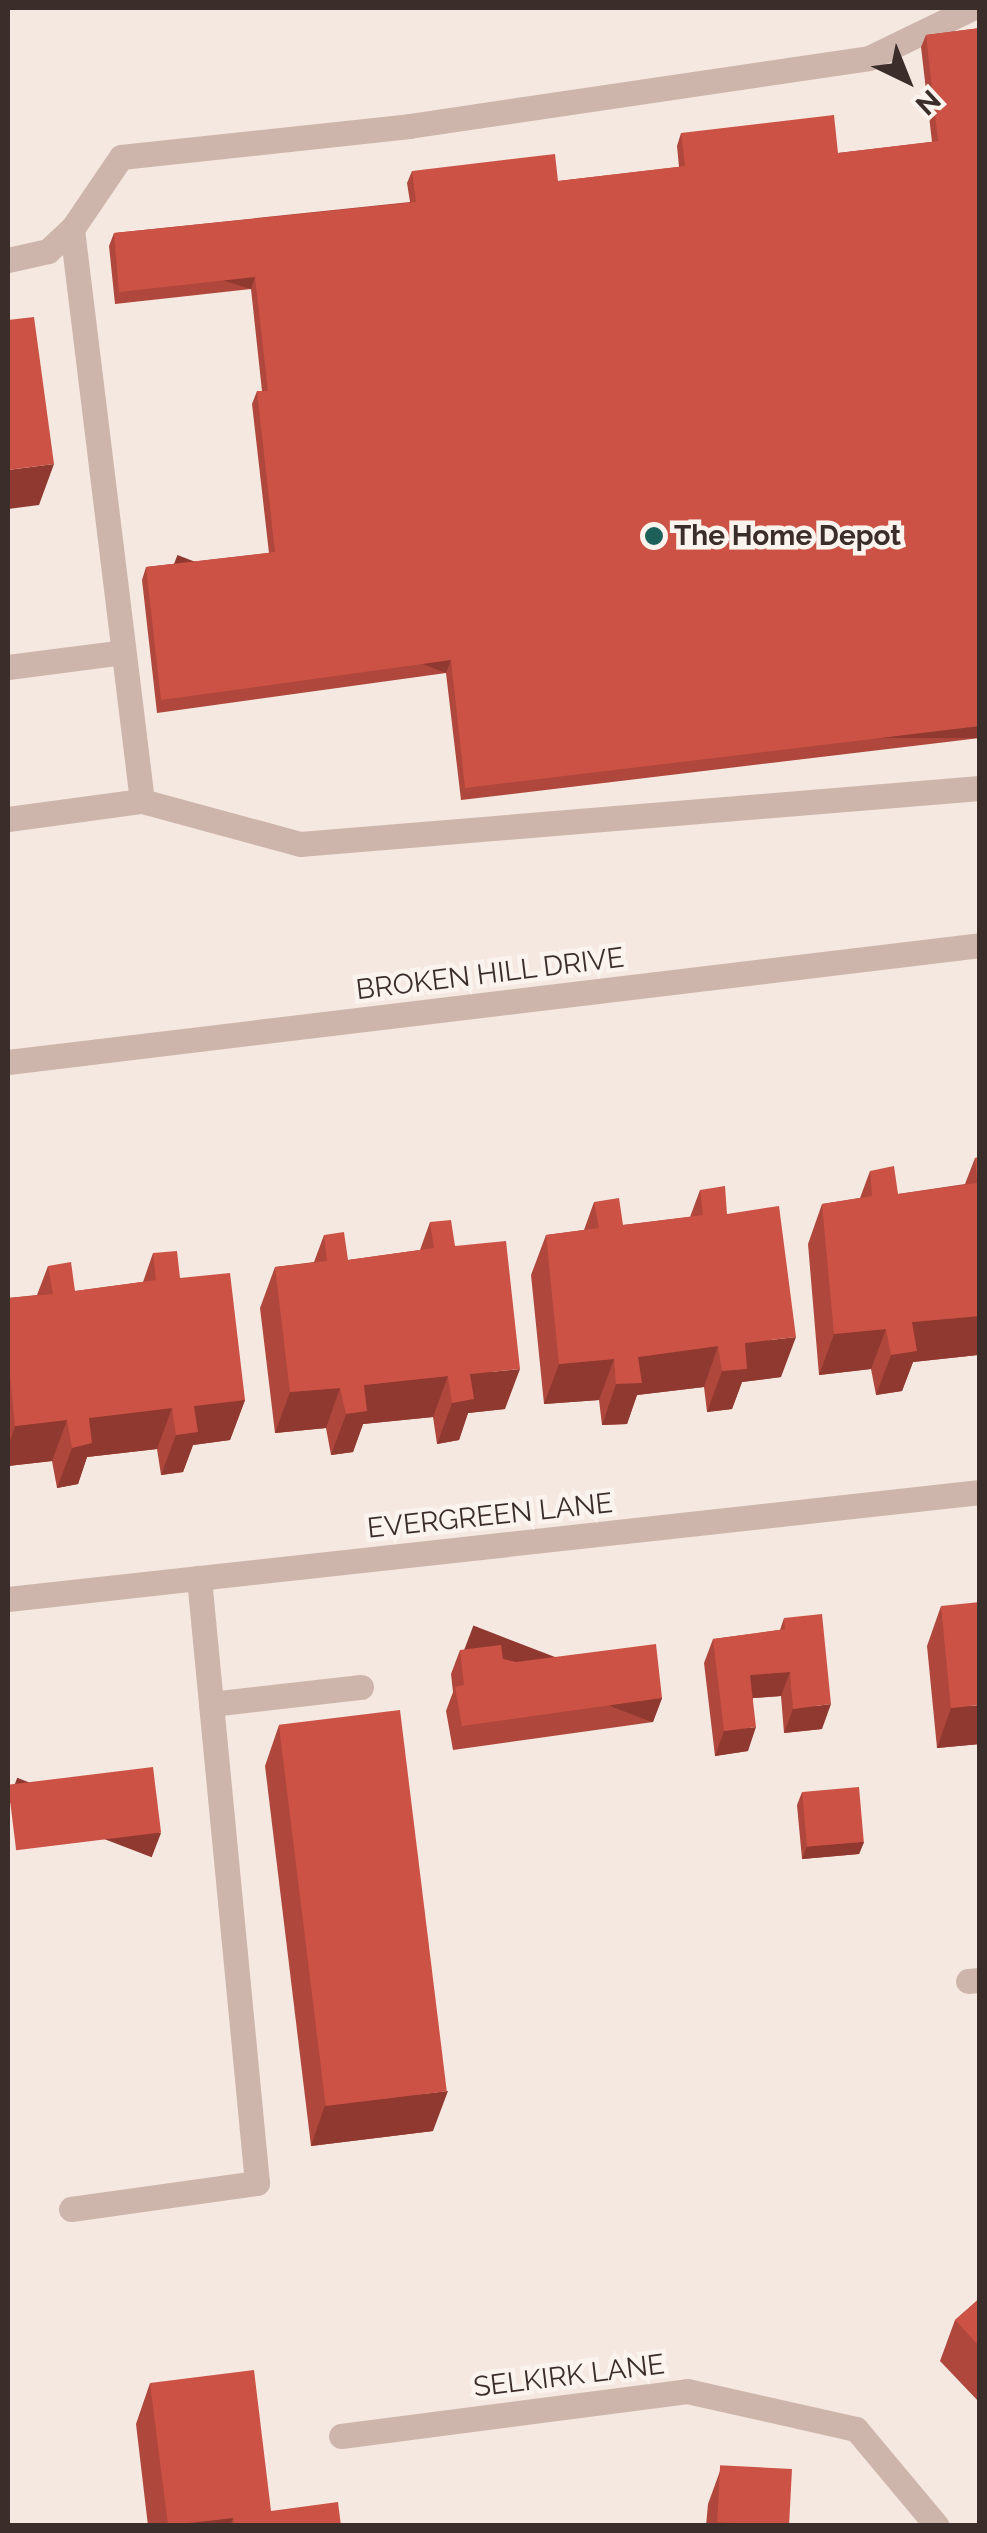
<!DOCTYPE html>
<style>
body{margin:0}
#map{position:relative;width:987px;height:2533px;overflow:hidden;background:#f5e8e0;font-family:Raleway,sans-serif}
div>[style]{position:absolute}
.minor>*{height:25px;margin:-12.5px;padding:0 12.5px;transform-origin:12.5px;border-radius:12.5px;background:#ceb5ab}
.wall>*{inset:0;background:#af473c}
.shaded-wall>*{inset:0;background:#8f3931;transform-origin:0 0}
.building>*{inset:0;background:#cc5246;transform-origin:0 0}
.dots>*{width:28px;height:28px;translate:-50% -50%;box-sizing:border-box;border:5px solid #fbf3ed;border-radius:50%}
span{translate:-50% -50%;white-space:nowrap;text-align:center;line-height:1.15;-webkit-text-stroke:9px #fbf3ed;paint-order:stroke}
.poi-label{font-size:28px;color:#3b2d2a;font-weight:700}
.left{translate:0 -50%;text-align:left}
.street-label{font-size:28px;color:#3b2d2a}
.frame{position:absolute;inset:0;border:10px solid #3b2d2a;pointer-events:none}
.north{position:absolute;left:857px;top:30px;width:100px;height:100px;-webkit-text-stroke:8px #fbf3ed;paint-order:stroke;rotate:137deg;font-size:28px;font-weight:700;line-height:40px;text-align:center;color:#3b2d2a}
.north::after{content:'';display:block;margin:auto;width:35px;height:45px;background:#3b2d2a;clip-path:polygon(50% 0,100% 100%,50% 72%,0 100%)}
</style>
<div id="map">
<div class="minor">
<div style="left:8px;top:260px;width:41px;rotate:-12.7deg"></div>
<div style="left:48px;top:251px;width:33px;rotate:-43deg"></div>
<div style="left:72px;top:229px;width:87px;rotate:-55.8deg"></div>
<div style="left:121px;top:157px;width:290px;rotate:-6.1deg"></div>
<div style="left:409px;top:126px;width:465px;rotate:-8.4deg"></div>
<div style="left:869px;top:58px;width:114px;rotate:-25.9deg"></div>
<div style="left:8px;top:667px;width:116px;rotate:-7.4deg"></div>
<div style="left:142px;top:801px;width:164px;rotate:15.2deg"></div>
<div style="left:300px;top:844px;width:682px;rotate:-4.71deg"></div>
<div style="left:8px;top:819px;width:135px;rotate:-7.7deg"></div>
<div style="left:142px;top:801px;width:576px;rotate:-96.98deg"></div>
<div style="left:8px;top:1062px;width:979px;rotate:-6.86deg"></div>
<div style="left:8px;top:1599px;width:978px;rotate:-6.28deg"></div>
<div style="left:211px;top:1704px;width:151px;rotate:-6.5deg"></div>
<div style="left:968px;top:1981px;width:12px;rotate:-5deg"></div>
<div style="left:71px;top:2209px;width:188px;rotate:-8deg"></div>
<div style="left:257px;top:2183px;width:608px;rotate:-95.48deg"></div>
<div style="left:341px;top:2436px;width:349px;rotate:-7.4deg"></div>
<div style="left:687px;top:2391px;width:173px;rotate:12.7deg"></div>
<div style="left:856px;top:2429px;width:126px;rotate:50.1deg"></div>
</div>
<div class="wall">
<div style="clip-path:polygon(980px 28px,980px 738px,461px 800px,446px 673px,157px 713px,142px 580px,146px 567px,269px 553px,252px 404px,257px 391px,262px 391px,251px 289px,115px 304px,109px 246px,114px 233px,410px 202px,407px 183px,412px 171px,558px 181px,679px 167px,677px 146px,681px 133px,838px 153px,932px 142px,921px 47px,926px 35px)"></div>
<div style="clip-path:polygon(980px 1157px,980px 1364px,978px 1355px,913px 1362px,902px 1391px,876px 1395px,871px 1369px,819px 1375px,808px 1244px,822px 1204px,860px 1198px,870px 1171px,898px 1194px,965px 1184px,975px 1158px)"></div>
<div style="clip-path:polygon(700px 1190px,727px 1214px,781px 1377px,742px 1382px,732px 1409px,707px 1412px,704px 1387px,637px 1395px,627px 1424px,602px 1425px,599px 1400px,544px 1404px,531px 1275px,546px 1235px,584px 1230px,594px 1202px,623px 1225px,690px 1217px)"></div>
<div style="clip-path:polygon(430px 1222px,455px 1246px,505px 1409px,468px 1413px,459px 1440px,437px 1444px,433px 1417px,363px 1424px,353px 1452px,331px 1455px,326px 1428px,275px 1433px,260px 1308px,275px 1267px,314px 1262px,324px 1235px,348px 1260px,420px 1250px)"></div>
<div style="clip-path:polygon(153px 1253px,180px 1278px,245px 1400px,230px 1440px,193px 1445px,183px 1472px,161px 1475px,157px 1449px,87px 1457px,78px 1484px,57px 1488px,52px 1461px,8px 1466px,8px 1298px,37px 1295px,48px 1266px,75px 1291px,143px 1282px)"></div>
<div style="clip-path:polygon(941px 1606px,980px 1744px,937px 1748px,927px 1646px)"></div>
<div style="clip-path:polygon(784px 1618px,822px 1729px,784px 1733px,781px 1696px,753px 1698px,748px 1751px,715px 1756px,704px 1663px,713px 1639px,780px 1630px)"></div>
<div style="clip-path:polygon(460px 1650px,503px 1659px,662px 1698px,653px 1722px,453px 1750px,446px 1711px,453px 1692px,451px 1674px)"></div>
<div style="clip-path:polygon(279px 1725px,433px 2131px,311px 2146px,265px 1766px)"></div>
<div style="clip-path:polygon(802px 1792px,864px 1842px,859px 1854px,802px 1859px,797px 1805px)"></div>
<div style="clip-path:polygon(980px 2298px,980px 2403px,940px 2361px,955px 2320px)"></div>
<div style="clip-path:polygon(150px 2383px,271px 2511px,341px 2526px,148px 2526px,136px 2424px)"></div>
<div style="clip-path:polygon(720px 2471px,789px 2526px,706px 2526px,708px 2504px)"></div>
</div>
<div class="shaded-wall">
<div style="left:255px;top:277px;width:13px;height:137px;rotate:108deg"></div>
<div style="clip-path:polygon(54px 464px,39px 505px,8px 509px,8px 470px)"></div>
<div style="left:451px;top:660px;width:14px;height:293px;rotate:111deg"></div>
<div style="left:980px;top:726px;width:12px;height:519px;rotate:90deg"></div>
<div style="clip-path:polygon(980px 1316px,978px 1355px,913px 1362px,902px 1391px,876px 1395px,891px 1355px,912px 1322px)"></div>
<div style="clip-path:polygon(886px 1329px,871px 1369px,819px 1375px,834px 1334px)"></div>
<div style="clip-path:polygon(796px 1337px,781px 1377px,742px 1382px,732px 1409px,707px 1412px,722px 1371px,745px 1343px)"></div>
<div style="clip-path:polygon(718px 1346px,704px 1387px,637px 1395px,627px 1424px,602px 1425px,616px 1384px,638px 1357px)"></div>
<div style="clip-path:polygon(614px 1359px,599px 1400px,544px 1404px,559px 1364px)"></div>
<div style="clip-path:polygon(520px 1369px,505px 1409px,468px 1413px,459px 1440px,437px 1444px,452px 1403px,470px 1374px)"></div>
<div style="clip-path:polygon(448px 1376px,433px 1417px,363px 1424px,353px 1452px,331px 1455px,346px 1414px,364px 1385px)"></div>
<div style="clip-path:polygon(340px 1388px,326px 1428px,275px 1433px,290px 1392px)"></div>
<div style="clip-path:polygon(245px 1400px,230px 1440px,193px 1445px,183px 1472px,161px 1475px,176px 1435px,194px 1406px)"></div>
<div style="clip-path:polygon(172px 1408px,157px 1449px,87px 1457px,78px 1484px,57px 1488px,72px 1448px,89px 1418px)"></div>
<div style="clip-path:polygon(67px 1420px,52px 1461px,8px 1466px,8px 1447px,15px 1426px)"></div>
<div style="clip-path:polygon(790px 1672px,781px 1696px,741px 1699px,750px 1675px)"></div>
<div style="left:662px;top:1698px;width:26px;height:202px;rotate:111deg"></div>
<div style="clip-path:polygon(831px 1704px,822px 1729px,784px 1733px,793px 1709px)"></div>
<div style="clip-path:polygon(980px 1705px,980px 1744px,937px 1748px,951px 1708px)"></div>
<div style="clip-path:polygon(756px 1727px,748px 1751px,715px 1756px,724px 1731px)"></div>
<div style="left:161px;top:1833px;width:26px;height:154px;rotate:111deg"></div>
<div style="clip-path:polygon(864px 1842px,859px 1854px,802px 1859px,807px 1846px)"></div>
<div style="clip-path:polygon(448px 2091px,433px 2131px,311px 2146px,325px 2105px)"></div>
<div style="clip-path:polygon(233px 2518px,230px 2526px,168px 2526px)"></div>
</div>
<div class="building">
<div style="clip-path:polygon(980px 28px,980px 726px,465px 788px,451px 660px,161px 700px,146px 567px,275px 552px,257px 391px,268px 391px,255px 277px,119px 292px,114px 233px,416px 202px,412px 171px,555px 154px,558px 181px,685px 166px,681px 133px,834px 115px,838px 153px,938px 141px,926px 35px)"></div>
<div style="clip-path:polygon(34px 317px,54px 464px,8px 470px,8px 320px)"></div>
<div style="clip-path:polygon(980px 1157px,980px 1316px,912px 1322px,917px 1351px,891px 1355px,886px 1329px,834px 1334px,822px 1204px,872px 1196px,870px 1171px,894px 1166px,898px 1194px,977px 1183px,975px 1158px)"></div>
<div style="clip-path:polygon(725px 1186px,727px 1214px,779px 1206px,796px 1337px,745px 1343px,747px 1369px,722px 1371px,718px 1346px,638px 1357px,642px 1383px,616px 1384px,614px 1359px,559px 1364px,546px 1235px,599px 1228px,594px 1202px,619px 1198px,623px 1225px,703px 1215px,700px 1190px)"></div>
<div style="clip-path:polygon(451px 1220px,455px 1246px,506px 1241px,520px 1369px,470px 1374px,474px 1399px,452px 1403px,448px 1376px,364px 1385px,367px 1411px,346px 1414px,340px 1388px,290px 1392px,275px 1267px,327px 1261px,324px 1235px,344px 1232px,348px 1260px,434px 1248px,430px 1222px)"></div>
<div style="clip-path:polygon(177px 1251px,180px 1278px,230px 1273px,245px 1400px,194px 1406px,198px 1432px,176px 1435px,172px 1408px,89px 1418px,92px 1443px,72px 1448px,67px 1420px,15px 1426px,8px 1355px,8px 1298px,53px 1294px,48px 1266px,71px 1262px,75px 1291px,156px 1280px,153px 1253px)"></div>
<div style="clip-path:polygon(980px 1602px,980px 1705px,951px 1708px,941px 1606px)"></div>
<div style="clip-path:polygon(822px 1614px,831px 1704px,793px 1709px,790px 1672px,750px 1675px,756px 1727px,724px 1731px,713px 1639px,785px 1629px,784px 1618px)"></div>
<div style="clip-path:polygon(656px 1644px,662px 1698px,462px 1726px,455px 1687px,464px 1685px,460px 1650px,501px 1645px,503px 1659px,516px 1662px)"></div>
<div style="left:400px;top:1710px;width:384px;height:122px;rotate:83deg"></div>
<div style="left:153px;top:1767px;width:66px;height:146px;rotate:83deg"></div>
<div style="left:859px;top:1787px;width:55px;height:57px;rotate:85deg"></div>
<div style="clip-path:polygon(980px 2298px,980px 2347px,955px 2320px)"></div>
<div style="clip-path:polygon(254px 2370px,271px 2511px,338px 2502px,341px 2526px,234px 2526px,233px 2518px,168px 2525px,150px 2383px)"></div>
<div style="left:792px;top:2469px;width:57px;height:72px;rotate:93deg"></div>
</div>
<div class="dots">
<div style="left:654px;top:536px;background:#1d605a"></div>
</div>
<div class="poi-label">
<span class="left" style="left:674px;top:536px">The Home Depot</span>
</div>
<div class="street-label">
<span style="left:490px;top:974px;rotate:-7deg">BROKEN HILL DRIVE</span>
<span style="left:490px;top:1516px;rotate:-6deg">EVERGREEN LANE</span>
<span style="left:569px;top:2376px;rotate:-7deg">SELKIRK LANE</span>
</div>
<div class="frame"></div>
<div class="north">N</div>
</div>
